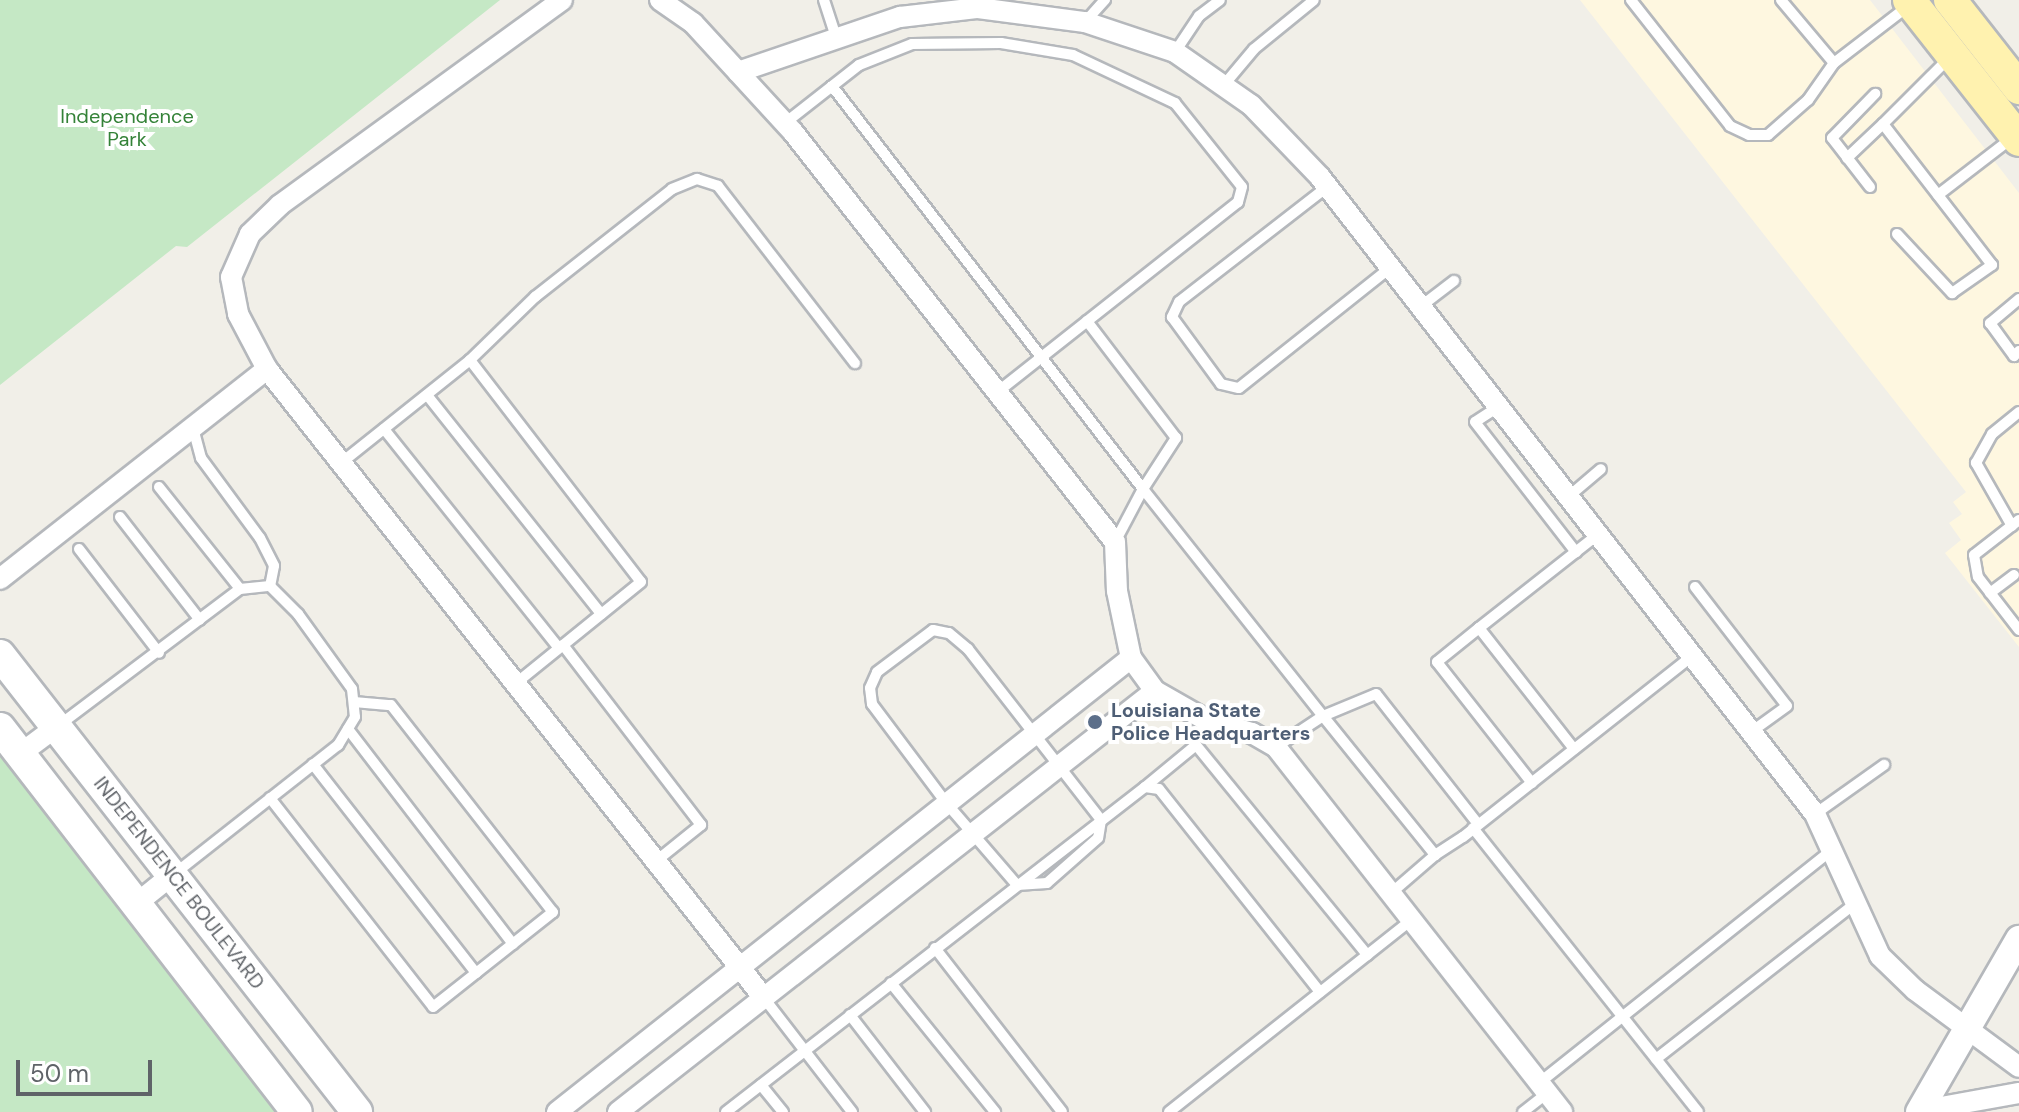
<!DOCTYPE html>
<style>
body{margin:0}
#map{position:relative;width:2019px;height:1112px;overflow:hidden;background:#f1efe8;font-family:"DM Sans",sans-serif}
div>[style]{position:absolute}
.commercial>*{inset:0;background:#fef7e0}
.green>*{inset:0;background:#c5e8c5}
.roads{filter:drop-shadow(2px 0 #b5b8bc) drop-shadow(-2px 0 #b5b8bc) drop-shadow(0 2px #b5b8bc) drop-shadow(0 -2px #b5b8bc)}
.service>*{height:10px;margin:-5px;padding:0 5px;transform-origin:5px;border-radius:5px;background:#fff}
.minor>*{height:20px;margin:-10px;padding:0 10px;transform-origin:10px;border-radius:10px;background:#fff}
.tertiary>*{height:26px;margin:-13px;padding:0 13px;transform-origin:13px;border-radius:13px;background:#fff}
.secondary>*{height:30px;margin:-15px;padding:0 15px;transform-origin:15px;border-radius:15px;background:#fff}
.primary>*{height:32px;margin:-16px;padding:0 16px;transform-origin:16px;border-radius:16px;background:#fff2af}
.dots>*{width:22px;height:22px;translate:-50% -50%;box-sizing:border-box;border:4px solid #fff;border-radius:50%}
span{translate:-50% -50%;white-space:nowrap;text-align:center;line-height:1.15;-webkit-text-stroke:8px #fff;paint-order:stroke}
.park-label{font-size:20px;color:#348238}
.service-label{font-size:20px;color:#4e5e75;font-weight:700}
.left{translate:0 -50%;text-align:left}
.street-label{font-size:20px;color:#5f6368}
.scale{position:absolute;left:16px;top:1060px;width:136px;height:36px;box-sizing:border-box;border:4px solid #5f6368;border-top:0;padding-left:10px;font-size:24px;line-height:28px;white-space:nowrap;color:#5f6368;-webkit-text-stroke:6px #fff;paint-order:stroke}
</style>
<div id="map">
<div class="commercial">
<div style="clip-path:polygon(1580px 0,1870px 0,2019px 193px,2019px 647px,1945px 553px,1961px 540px,1949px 523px,1962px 514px,1953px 502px,1966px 492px)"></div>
</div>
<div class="green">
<div style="clip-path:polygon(0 0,500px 0,187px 247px,176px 246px,0 385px)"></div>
<div style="clip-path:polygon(0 744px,291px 1112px,0 1112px)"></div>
</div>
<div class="roads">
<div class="service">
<div style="left:824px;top:0;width:39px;rotate:72deg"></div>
<div style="left:1631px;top:0;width:160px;rotate:51.8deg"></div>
<div style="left:1730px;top:126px;width:21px;rotate:25deg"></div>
<div style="left:1749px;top:135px;width:19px"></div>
<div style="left:1768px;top:135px;width:53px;rotate:-41.2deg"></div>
<div style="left:1808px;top:100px;width:45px;rotate:-54.9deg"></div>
<div style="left:1834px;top:63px;width:92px;rotate:-37.5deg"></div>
<div style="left:1781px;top:0;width:82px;rotate:49.9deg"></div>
<div style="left:1085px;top:22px;width:30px;rotate:-48deg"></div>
<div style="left:1175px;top:52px;width:43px;rotate:-56.3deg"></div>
<div style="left:1199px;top:16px;width:26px;rotate:-37deg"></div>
<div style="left:832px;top:86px;width:509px;rotate:52.34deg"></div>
<div style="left:1143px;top:489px;width:61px;rotate:-57.1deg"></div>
<div style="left:1176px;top:438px;width:147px;rotate:-127.3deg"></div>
<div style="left:1223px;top:86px;width:48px;rotate:-50deg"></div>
<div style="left:1254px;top:49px;width:77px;rotate:-39.2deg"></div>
<div style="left:785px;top:123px;width:94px;rotate:-38.1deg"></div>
<div style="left:859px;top:65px;width:57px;rotate:-21.6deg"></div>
<div style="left:912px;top:44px;width:89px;rotate:-0.6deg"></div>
<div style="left:1001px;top:43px;width:73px;rotate:9.5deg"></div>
<div style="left:1073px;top:55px;width:113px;rotate:25.2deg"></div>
<div style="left:1175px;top:103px;width:107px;rotate:51.4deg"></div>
<div style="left:1242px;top:187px;width:16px;rotate:105deg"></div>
<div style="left:1238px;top:202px;width:307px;rotate:141.7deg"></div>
<div style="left:1847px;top:158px;width:50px;rotate:-43.4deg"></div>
<div style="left:1327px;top:187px;width:187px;rotate:142.2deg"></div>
<div style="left:1179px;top:302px;width:17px;rotate:115deg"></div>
<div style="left:1172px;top:317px;width:83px;rotate:53.8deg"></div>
<div style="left:1221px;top:384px;width:18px;rotate:13deg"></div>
<div style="left:1239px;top:388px;width:193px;rotate:-38.5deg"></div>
<div style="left:1870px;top:187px;width:62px;rotate:-127.8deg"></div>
<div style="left:1832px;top:138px;width:62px;rotate:-45.7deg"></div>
<div style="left:1938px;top:195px;width:93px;rotate:-37.6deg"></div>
<div style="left:1897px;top:234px;width:81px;rotate:47deg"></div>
<div style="left:1952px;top:293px;width:49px;rotate:-35deg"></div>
<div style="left:1992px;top:265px;width:178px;rotate:-127.7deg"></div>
<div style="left:1883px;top:124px;width:92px;rotate:-45deg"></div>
<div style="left:2019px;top:299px;width:38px;rotate:140deg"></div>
<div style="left:1990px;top:323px;width:41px;rotate:54deg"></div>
<div style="left:2014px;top:356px;width:7px;rotate:-45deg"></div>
<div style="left:1420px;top:307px;width:43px;rotate:-37.4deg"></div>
<div style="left:470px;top:360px;width:91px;rotate:-44.1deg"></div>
<div style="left:535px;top:297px;width:174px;rotate:-38.2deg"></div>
<div style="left:672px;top:189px;width:27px;rotate:-22deg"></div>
<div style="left:697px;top:179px;width:22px;rotate:18deg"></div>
<div style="left:718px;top:186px;width:224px;rotate:52.3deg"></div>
<div style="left:427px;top:395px;width:280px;rotate:51.5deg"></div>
<div style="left:1498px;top:407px;width:27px;rotate:147deg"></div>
<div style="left:1475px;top:422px;width:165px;rotate:52.2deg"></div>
<div style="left:193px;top:428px;width:31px;rotate:75deg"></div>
<div style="left:201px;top:458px;width:99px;rotate:53.6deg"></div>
<div style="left:260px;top:538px;width:31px;rotate:63deg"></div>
<div style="left:274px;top:566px;width:20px;rotate:101deg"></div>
<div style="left:384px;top:429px;width:280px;rotate:51.4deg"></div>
<div style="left:341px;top:463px;width:165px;rotate:-38.6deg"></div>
<div style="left:470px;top:360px;width:280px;rotate:52.4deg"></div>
<div style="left:641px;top:582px;width:162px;rotate:141deg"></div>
<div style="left:159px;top:487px;width:130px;rotate:51.5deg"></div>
<div style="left:1568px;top:497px;width:43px;rotate:-40.3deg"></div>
<div style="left:120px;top:517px;width:130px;rotate:52.2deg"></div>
<div style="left:2019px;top:520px;width:57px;rotate:142.1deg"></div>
<div style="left:1974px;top:555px;width:22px;rotate:80deg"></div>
<div style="left:1978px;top:577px;width:67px;rotate:52.3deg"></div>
<div style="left:2012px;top:526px;width:73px;rotate:-119.7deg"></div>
<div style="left:1976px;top:463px;width:33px;rotate:-61deg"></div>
<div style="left:1992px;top:434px;width:35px;rotate:-39deg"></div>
<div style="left:1115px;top:542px;width:60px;rotate:-62.2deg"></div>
<div style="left:1143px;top:489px;width:290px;rotate:51.6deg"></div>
<div style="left:1323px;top:716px;width:56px;rotate:146.6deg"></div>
<div style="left:79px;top:549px;width:131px;rotate:52.4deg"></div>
<div style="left:1695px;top:587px;width:150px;rotate:52.3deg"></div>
<div style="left:1787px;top:706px;width:44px;rotate:144.2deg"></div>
<div style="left:1990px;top:593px;width:30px;rotate:-37deg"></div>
<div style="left:1479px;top:628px;width:54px;rotate:141deg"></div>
<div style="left:1437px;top:662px;width:154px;rotate:51.9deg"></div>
<div style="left:933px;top:630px;width:16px;rotate:11deg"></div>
<div style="left:949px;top:633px;width:25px;rotate:40deg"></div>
<div style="left:968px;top:649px;width:217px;rotate:52.1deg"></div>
<div style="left:1101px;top:820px;width:18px;rotate:99deg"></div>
<div style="left:1098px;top:838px;width:68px;rotate:138.6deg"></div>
<div style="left:1047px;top:883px;width:30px;rotate:176deg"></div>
<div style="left:1017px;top:885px;width:107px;rotate:-130.8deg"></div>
<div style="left:947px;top:804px;width:125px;rotate:-126.9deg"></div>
<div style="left:872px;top:704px;width:16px;rotate:-97deg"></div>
<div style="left:870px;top:688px;width:17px;rotate:-66deg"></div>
<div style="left:877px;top:672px;width:70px;rotate:-36.9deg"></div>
<div style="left:563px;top:645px;width:227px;rotate:52.5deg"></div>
<div style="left:701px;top:825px;width:59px;rotate:141.2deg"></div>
<div style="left:354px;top:702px;width:37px;rotate:5deg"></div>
<div style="left:391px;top:705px;width:263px;rotate:52deg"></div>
<div style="left:553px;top:912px;width:98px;rotate:141.6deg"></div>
<div style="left:58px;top:726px;width:228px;rotate:-37deg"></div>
<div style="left:240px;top:589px;width:30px;rotate:-6deg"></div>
<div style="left:270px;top:586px;width:40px;rotate:45deg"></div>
<div style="left:298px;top:614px;width:92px;rotate:54.2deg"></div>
<div style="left:352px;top:689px;width:28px;rotate:84deg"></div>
<div style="left:355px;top:717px;width:33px;rotate:121deg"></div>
<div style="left:338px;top:745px;width:209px;rotate:141.8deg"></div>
<div style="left:348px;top:729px;width:271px;rotate:52.5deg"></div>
<div style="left:1574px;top:749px;width:154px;rotate:-128.1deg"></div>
<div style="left:1479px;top:628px;width:150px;rotate:-38.2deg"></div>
<div style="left:1145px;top:787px;width:66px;rotate:-39.5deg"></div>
<div style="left:1196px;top:745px;width:271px;rotate:50.8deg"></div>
<div style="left:270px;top:798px;width:265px;rotate:52deg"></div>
<div style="left:433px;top:1007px;width:55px;rotate:-38.3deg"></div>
<div style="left:476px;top:973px;width:265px;rotate:-128deg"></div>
<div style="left:1815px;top:814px;width:85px;rotate:-35.4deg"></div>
<div style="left:1478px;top:824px;width:165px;rotate:-128.1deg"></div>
<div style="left:1376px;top:694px;width:57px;rotate:157.5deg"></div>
<div style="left:1323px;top:716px;width:179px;rotate:51.1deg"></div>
<div style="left:1435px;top:855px;width:33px;rotate:-33deg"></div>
<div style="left:1463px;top:837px;width:292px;rotate:-38.3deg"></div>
<div style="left:1473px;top:828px;width:362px;rotate:51.6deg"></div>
<div style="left:1390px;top:894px;width:60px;rotate:-40.9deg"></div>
<div style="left:935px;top:948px;width:207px;rotate:52.2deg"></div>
<div style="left:891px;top:983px;width:166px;rotate:51.1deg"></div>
<div style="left:764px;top:998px;width:144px;rotate:52.3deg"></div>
<div style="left:850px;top:1015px;width:123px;rotate:52.3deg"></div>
<div style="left:1656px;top:1059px;width:254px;rotate:-38deg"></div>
<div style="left:1539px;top:1083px;width:374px;rotate:-38.5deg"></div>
<div style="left:761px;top:1085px;width:35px;rotate:51deg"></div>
<div style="left:726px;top:1112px;width:530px;rotate:-37.8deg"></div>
<div style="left:1145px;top:787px;width:14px;rotate:8deg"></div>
<div style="left:1159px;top:789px;width:259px;rotate:51.6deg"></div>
<div style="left:1169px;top:1112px;width:309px;rotate:-38.4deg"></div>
<div style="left:1523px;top:1112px;width:31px;rotate:-38deg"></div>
</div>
<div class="minor">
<div style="left:562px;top:0;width:349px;rotate:144deg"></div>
<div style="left:280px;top:205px;width:42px;rotate:136deg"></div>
<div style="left:250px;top:234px;width:47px;rotate:113.8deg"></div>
<div style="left:231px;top:277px;width:38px;rotate:79deg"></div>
<div style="left:238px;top:314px;width:62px;rotate:62.2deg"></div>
<div style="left:267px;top:369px;width:802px;rotate:51.69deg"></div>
<div style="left:660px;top:0;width:40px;rotate:34.9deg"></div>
<div style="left:693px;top:23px;width:148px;rotate:47.5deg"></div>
<div style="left:793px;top:132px;width:521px;rotate:51.86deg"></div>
<div style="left:1115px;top:542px;width:49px;rotate:87.7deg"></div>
<div style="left:1117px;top:591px;width:68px;rotate:78.2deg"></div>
<div style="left:1131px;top:658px;width:41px;rotate:54deg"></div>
<div style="left:1155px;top:691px;width:56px;rotate:29.7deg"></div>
<div style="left:1204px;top:719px;width:50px;rotate:16.3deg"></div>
<div style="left:1252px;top:733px;width:28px;rotate:30deg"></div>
<div style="left:1276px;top:747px;width:464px;rotate:51.9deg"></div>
<div style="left:738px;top:72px;width:171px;rotate:-18.8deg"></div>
<div style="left:900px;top:17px;width:79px;rotate:-6.6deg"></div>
<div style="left:978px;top:8px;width:108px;rotate:7.5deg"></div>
<div style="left:1085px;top:22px;width:95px;rotate:18.4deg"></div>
<div style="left:1175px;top:52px;width:93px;rotate:34.9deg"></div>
<div style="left:1251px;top:105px;width:100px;rotate:46.2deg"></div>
<div style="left:1320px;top:177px;width:807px;rotate:52.15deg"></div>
<div style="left:1815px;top:814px;width:156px;rotate:65.4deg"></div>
<div style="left:1880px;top:956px;width:49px;rotate:44.2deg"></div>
<div style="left:1915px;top:990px;width:129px;rotate:36.5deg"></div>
<div style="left:0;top:579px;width:340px;rotate:-38.2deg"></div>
<div style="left:20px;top:754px;width:45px;rotate:-36.9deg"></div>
<div style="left:136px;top:904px;width:46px;rotate:-38.9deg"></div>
<div style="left:1919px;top:1111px;width:102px;rotate:-10.2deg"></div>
<div style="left:557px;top:1112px;width:732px;rotate:-38.34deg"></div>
<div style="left:618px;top:1112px;width:682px;rotate:-38.1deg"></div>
</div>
<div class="tertiary">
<div style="left:1919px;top:1112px;width:200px;rotate:-60deg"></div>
</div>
<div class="secondary">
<div style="left:0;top:655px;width:580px;rotate:52deg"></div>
<div style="left:0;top:728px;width:485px;rotate:52.3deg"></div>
</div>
<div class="primary">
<div style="left:1909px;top:0;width:178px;rotate:51.8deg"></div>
<div style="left:1950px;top:0;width:112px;rotate:51.9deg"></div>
</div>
</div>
<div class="dots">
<div style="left:1095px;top:722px;background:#5c6f8a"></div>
</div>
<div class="park-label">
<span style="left:127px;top:128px">Independence<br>Park</span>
</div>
<div class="service-label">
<span class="left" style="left:1111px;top:722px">Louisiana State<br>Police Headquarters</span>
</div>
<div class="street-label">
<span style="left:179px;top:883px;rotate:52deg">INDEPENDENCE BOULEVARD</span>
</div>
<div class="scale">50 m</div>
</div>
